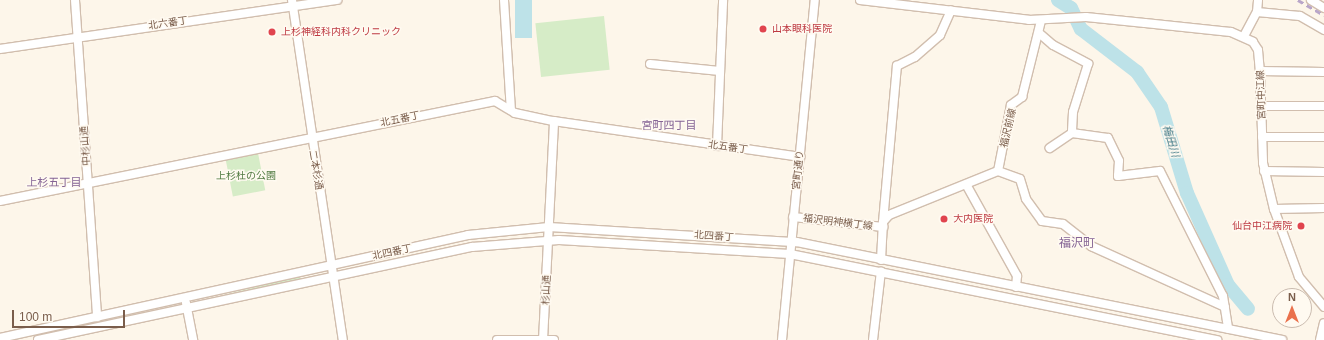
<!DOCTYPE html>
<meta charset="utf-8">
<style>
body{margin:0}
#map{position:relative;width:1324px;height:340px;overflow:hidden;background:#fdf6ea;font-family:Arial,"Noto Sans JP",sans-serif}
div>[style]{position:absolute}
.green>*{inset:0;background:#d6ecc7;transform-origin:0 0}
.water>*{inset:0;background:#bde2e8;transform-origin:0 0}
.river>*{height:14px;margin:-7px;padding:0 7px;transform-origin:7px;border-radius:7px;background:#bde2e8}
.roads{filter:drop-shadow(1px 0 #d1beae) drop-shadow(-1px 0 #d1beae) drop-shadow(0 1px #d1beae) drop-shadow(0 -1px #d1beae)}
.minor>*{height:8px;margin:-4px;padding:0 4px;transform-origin:4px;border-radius:4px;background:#fff}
.rail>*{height:2.5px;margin-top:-1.25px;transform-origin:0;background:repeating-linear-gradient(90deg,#b9a6c9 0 6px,transparent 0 10px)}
.dots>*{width:11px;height:11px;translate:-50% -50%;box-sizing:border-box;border:2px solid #fffaf1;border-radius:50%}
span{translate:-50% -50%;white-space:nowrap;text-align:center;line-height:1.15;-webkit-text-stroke:3px #fffaf1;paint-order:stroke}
.street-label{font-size:10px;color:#7a5d4b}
.health-label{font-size:10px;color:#be3a42}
.left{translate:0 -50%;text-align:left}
.right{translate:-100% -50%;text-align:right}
.park-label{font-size:10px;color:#507a40}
.neighbourhood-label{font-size:11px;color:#856495}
.water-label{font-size:11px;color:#417a87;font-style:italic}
.quarter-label{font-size:12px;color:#856495}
.north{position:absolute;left:1272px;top:288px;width:40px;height:40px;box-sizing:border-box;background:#fffaf1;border:1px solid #cabbaf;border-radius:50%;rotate:0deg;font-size:11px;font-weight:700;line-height:16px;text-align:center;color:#7a5d4b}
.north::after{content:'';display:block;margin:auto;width:14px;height:18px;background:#ea714c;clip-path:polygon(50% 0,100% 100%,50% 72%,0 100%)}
.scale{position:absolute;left:12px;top:310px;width:113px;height:18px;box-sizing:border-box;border:2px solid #7a5d4b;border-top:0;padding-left:5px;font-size:12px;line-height:14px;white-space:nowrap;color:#7a5d4b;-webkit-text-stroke:3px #fffaf1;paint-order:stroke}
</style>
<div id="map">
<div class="green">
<div style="left:604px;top:16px;width:54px;height:69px;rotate:84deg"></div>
<div style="left:258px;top:153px;width:38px;height:33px;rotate:79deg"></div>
<div style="left:300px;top:276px;width:4px;height:80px;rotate:76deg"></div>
</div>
<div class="water">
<div style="left:515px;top:0;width:17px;height:38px"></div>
</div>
<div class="river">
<div style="left:1058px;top:0;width:15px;rotate:32deg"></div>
<div style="left:1071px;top:8px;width:23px;rotate:65deg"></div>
<div style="left:1081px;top:29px;width:71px;rotate:37.5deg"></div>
<div style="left:1137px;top:72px;width:42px;rotate:55.6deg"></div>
<div style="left:1161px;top:107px;width:90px;rotate:73.2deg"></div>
<div style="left:1187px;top:193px;width:101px;rotate:66deg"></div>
<div style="left:1228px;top:285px;width:31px;rotate:50deg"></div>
</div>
<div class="roads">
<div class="minor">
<div style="left:75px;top:0;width:318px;rotate:86deg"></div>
<div style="left:292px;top:0;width:344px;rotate:81.5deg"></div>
<div style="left:504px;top:0;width:110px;rotate:86.4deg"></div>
<div style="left:860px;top:0;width:170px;rotate:6.7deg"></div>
<div style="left:1029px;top:20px;width:57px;rotate:-3deg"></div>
<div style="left:1086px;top:17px;width:59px;rotate:5.8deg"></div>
<div style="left:1145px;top:23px;width:86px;rotate:6deg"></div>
<div style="left:1231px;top:32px;width:24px;rotate:24deg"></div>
<div style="left:1253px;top:42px;width:9px;rotate:58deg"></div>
<div style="left:1258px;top:50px;width:21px;rotate:85deg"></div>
<div style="left:1260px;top:71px;width:92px;rotate:88.1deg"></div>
<div style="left:1263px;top:163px;width:47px;rotate:76.6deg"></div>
<div style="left:1274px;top:209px;width:72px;rotate:69.8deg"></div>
<div style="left:1299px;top:277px;width:39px;rotate:50deg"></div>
<div style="left:1311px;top:0;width:15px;rotate:32deg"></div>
<div style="left:1257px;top:12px;width:43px;rotate:5.3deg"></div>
<div style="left:1300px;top:16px;width:28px;rotate:30deg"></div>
<div style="left:1039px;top:33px;width:18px;rotate:41deg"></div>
<div style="left:1053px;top:45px;width:40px;rotate:28deg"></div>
<div style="left:1088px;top:64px;width:50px;rotate:107.4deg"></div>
<div style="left:1073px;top:112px;width:21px;rotate:93deg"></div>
<div style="left:1072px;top:133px;width:27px;rotate:146deg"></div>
<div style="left:1244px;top:36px;width:27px;rotate:-62deg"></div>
<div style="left:1257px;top:12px;width:12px;rotate:-85deg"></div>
<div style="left:0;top:49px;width:341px;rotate:-8.3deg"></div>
<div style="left:650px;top:64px;width:70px;rotate:5.7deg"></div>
<div style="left:1260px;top:71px;width:64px;rotate:0.9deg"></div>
<div style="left:1261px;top:106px;width:63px"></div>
<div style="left:1072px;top:133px;width:36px;rotate:8deg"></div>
<div style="left:1108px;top:138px;width:25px;rotate:64deg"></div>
<div style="left:1119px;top:161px;width:15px;rotate:94deg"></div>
<div style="left:1118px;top:176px;width:42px;rotate:-6.8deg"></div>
<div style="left:1160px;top:171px;width:140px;rotate:63.3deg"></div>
<div style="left:1223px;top:296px;width:33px;rotate:81deg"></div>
<div style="left:1262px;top:137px;width:62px"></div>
<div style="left:717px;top:146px;width:146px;rotate:-87.6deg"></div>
<div style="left:998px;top:171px;width:23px;rotate:20deg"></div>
<div style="left:1020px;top:179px;width:21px;rotate:73deg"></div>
<div style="left:1026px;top:199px;width:27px;rotate:54deg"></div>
<div style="left:1042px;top:221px;width:21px;rotate:8deg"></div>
<div style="left:1063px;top:224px;width:36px;rotate:38deg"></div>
<div style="left:1091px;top:246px;width:147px;rotate:24.5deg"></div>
<div style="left:1264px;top:171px;width:60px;rotate:1deg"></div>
<div style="left:967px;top:186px;width:103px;rotate:60.9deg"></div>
<div style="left:1017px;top:276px;width:11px;rotate:95deg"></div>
<div style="left:0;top:201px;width:505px;rotate:-11.42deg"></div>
<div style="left:495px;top:101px;width:23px;rotate:31deg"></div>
<div style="left:515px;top:113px;width:40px;rotate:12deg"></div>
<div style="left:554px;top:121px;width:249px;rotate:8.3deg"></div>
<div style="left:1274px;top:209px;width:50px;rotate:-1.1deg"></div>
<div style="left:793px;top:217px;width:91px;rotate:6.3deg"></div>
<div style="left:883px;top:222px;width:157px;rotate:-84.9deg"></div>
<div style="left:897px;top:66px;width:20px;rotate:-27deg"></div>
<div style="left:915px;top:57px;width:33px;rotate:-41deg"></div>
<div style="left:940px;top:35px;width:27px;rotate:-66deg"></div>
<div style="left:881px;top:260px;width:38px;rotate:-87deg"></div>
<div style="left:883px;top:222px;width:9px;rotate:-49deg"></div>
<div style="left:889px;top:215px;width:118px;rotate:-22deg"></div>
<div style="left:998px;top:171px;width:67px;rotate:-78.9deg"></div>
<div style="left:1011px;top:105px;width:14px;rotate:-36deg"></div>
<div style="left:1022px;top:97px;width:78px;rotate:-76deg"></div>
<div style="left:186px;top:303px;width:38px;rotate:79deg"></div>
<div style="left:0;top:338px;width:479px;rotate:-12.4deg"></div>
<div style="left:468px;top:235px;width:81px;rotate:-5.6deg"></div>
<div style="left:549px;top:227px;width:248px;rotate:3.5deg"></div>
<div style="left:797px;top:242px;width:495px;rotate:11.4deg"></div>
<div style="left:38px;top:340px;width:444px;rotate:-12.1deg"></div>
<div style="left:472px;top:247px;width:87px;rotate:-4.6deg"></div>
<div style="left:559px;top:240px;width:231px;rotate:3.5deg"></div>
<div style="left:790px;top:254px;width:436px;rotate:11.4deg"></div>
<div style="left:497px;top:340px;width:57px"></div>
<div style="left:543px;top:340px;width:219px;rotate:-87.1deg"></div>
<div style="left:782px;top:340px;width:342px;rotate:-84.5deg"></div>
<div style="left:873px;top:340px;width:69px;rotate:-83.4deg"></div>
<div style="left:1320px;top:340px;width:17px;rotate:-77deg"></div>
</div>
</div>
<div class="rail">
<div style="left:1298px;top:0;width:30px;rotate:30deg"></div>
</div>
<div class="dots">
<div style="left:763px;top:29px;background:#e0444e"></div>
<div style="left:272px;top:32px;background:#e0444e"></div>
<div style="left:944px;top:219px;background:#e0444e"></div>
<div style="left:1301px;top:226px;background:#e0444e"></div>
</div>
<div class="street-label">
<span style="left:168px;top:23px;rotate:-8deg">北六番丁</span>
<span style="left:1261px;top:95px;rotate:-92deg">宮町中江線</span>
<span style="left:400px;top:119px;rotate:-12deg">北五番丁</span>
<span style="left:1008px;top:128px;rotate:-77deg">福沢前線</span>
<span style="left:85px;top:146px;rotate:-94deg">中杉山通</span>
<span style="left:728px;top:147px;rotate:8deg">北五番丁</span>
<span style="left:316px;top:170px;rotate:80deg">二本杉通</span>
<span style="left:798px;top:170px;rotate:-84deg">宮町通り</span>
<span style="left:838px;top:222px;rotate:7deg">福沢明神横丁線</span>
<span style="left:714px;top:236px;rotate:4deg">北四番丁</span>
<span style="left:392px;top:252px;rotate:-12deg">北四番丁</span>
<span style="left:546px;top:290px;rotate:-87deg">杉山通</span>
</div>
<div class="health-label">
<span class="left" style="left:772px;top:29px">山本眼科医院</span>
<span class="left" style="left:281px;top:32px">上杉神経科内科クリニック</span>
<span class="left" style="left:953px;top:219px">大内医院</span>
<span class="right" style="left:1292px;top:226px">仙台中江病院</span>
</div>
<div class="park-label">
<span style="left:246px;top:176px">上杉杜の公園</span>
</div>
<div class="neighbourhood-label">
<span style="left:669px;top:125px">宮町四丁目</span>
<span style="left:54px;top:182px">上杉五丁目</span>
</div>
<div class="water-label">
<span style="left:1171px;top:141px;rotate:73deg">梅田川</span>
</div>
<div class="quarter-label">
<span style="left:1077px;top:244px">福沢町</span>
</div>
<div class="north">N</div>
<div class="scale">100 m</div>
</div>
